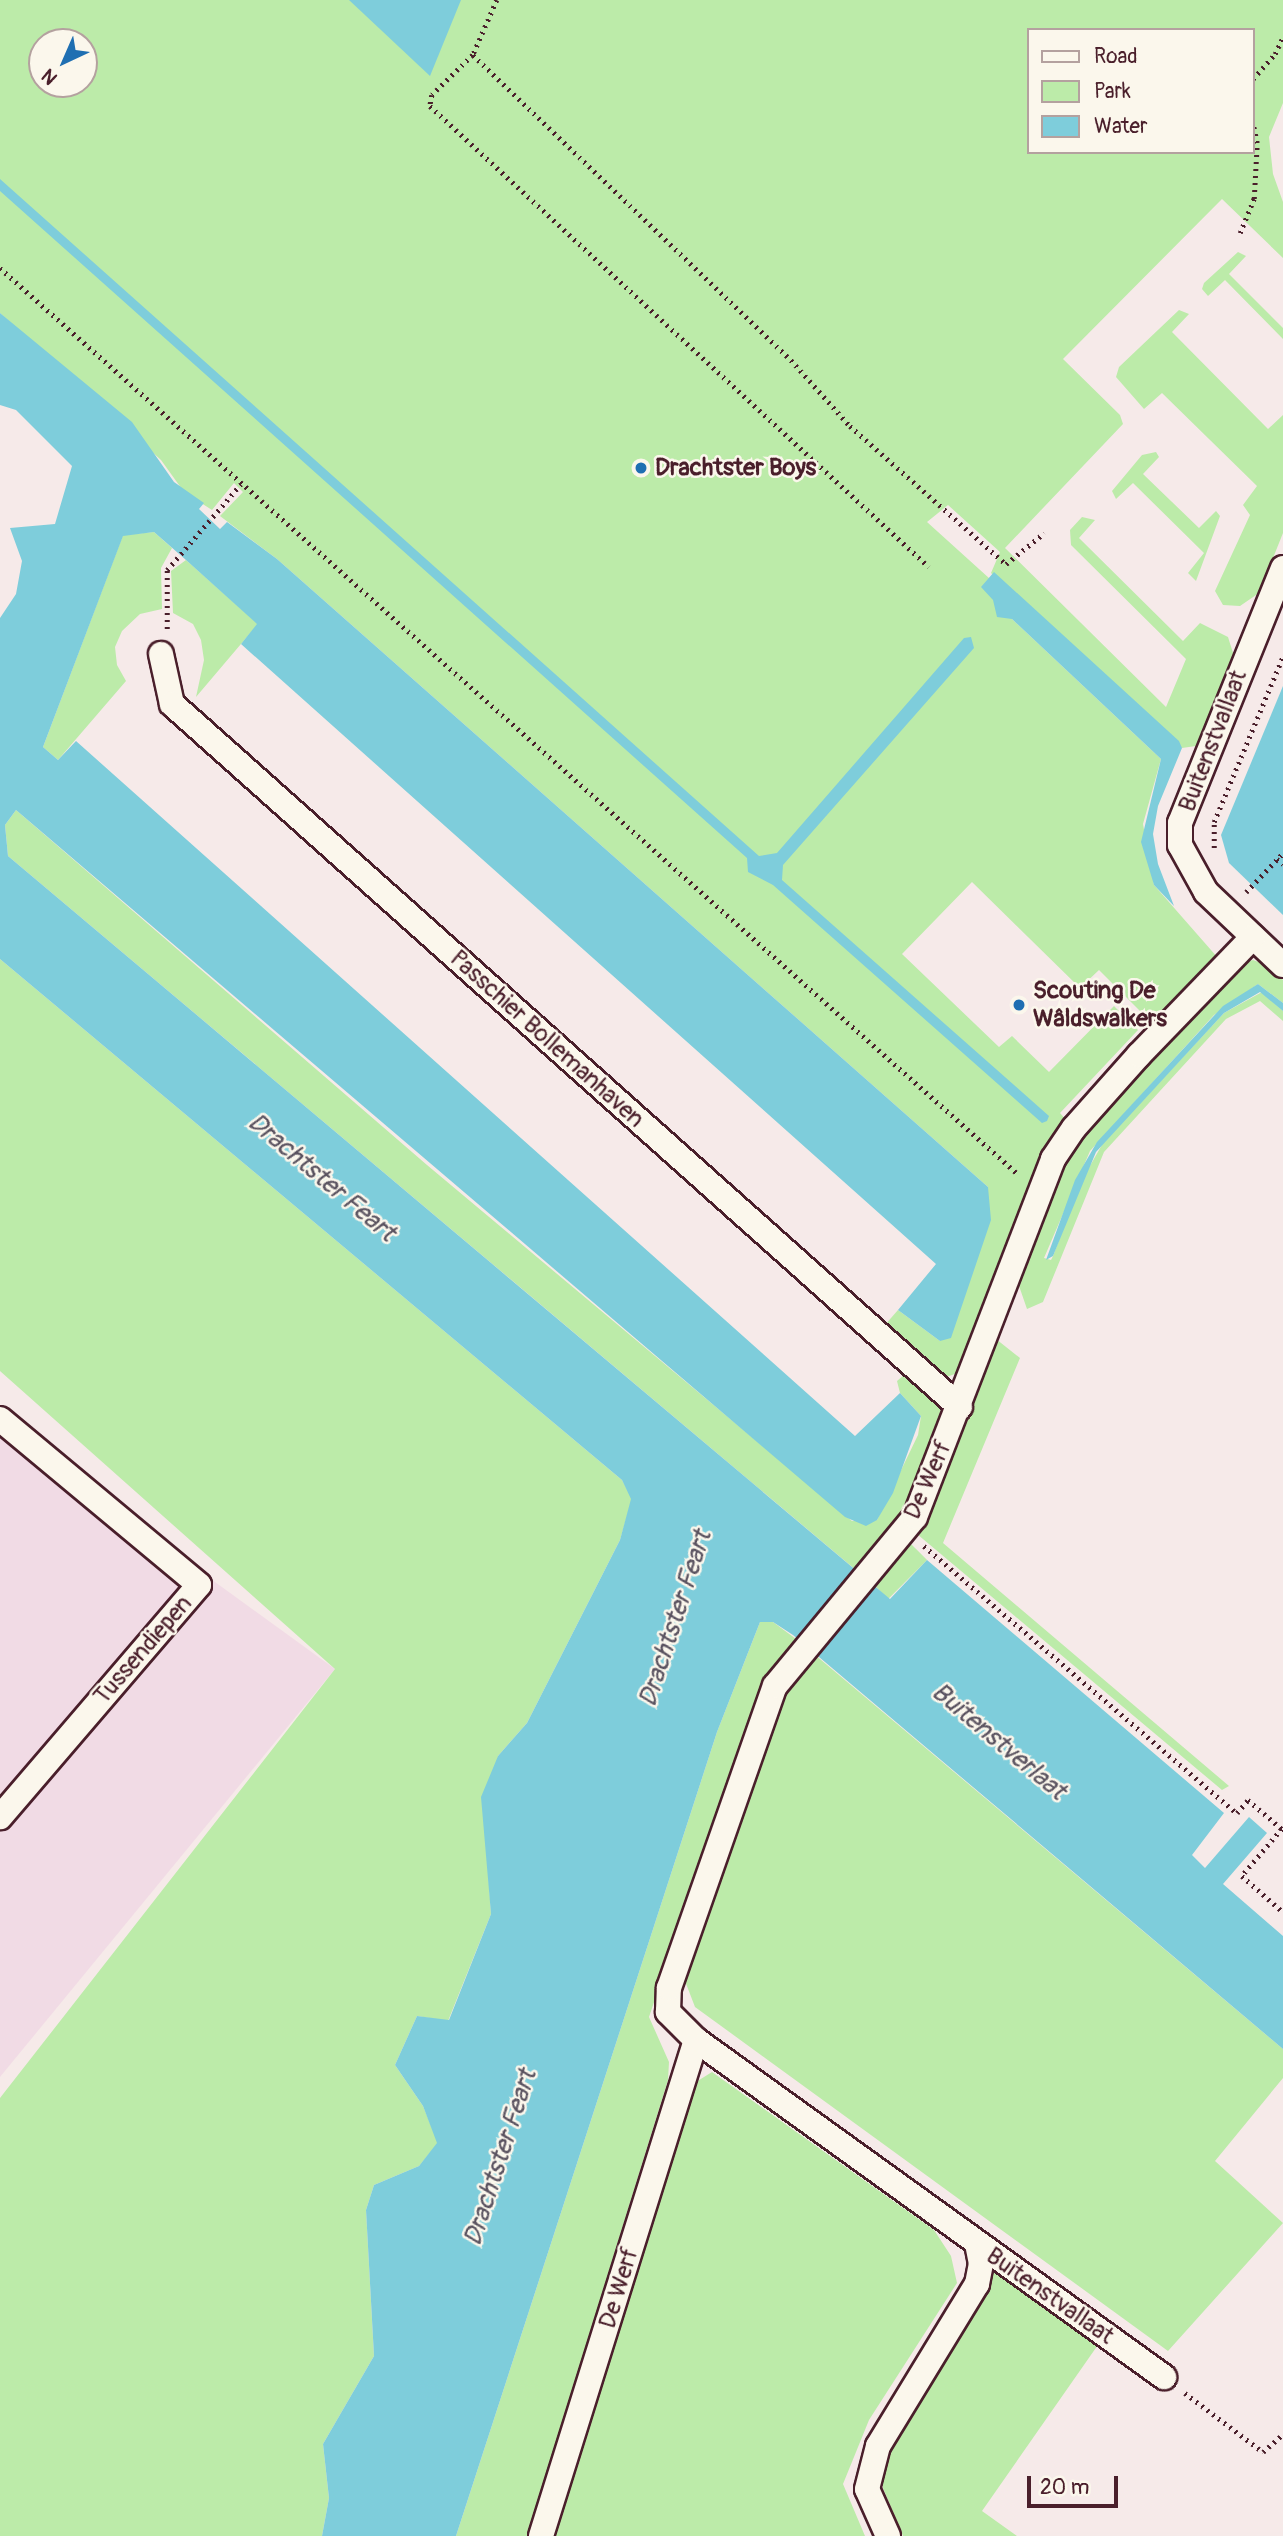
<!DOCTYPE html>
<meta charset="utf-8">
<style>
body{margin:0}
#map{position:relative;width:1283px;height:2536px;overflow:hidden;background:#f6eae9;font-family:Pangolin,sans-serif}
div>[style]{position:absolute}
.built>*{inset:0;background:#f1dbe5}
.green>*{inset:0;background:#bceba9;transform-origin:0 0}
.water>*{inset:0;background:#7ecddb}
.path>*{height:4.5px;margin-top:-2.25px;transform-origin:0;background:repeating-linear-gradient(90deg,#4a1f2b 0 2px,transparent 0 7px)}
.roads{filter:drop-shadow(2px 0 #4a1f2b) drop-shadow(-2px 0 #4a1f2b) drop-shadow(0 2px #4a1f2b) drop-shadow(0 -2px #4a1f2b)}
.minor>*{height:24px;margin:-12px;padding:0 12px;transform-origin:12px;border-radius:12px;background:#fbf7ec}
.dots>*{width:19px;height:19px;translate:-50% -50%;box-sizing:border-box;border:4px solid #fbf7ec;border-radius:50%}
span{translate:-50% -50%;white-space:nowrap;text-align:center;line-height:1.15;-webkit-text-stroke:5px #fbf7ec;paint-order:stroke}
.poi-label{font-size:24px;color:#4a1f2b;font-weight:700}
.left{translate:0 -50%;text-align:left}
.street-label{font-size:24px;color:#4a1f2b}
.water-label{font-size:26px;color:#5a5360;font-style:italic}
.legend{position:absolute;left:1027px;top:28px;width:228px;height:126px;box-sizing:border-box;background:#fbf7ec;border:2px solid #b4a19f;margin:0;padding:9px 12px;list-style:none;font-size:21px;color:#4a1f2b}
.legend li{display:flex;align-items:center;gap:14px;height:35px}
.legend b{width:35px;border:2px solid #b4a19f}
.north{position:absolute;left:28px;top:28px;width:70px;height:70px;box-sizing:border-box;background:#fbf7ec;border:2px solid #b4a19f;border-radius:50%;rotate:224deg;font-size:19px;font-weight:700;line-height:28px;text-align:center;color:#4a1f2b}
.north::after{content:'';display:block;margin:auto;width:24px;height:32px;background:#1f6fb2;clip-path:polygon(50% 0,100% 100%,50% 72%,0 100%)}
.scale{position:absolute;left:1027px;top:2476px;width:91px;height:32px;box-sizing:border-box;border:4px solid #4a1f2b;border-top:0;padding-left:9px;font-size:21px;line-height:24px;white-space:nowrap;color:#4a1f2b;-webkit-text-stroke:5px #fbf7ec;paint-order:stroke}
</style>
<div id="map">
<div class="built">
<div style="clip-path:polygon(0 1426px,335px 1669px,0 2077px)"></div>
</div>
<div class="green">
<div style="clip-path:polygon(evenodd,0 0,1283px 0,1283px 103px,1269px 137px,1273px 174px,1283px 202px,1283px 258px,1222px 199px,1063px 359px,1120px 415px,1123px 424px,1005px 548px,1166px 707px,1186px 659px,1071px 545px,1070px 530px,1082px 517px,1095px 520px,1079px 538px,1183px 641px,1200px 623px,1228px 637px,1234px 656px,1196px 746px,1182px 748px,991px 573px,1000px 552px,948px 505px,927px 522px,1020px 606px,1012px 619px,1161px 759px,1143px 824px,1154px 885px,1218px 958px,1163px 1017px,1154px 1019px,1145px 1016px,1099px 970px,1080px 988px,972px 882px,902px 954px,999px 1047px,1012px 1036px,1049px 1072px,1114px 1006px,1138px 1030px,1060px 1113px,1067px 1121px,960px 1372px,944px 1378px,884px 1326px,898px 1310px,940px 1341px,988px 1187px,277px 559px,220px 516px,243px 492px,234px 483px,212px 510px,184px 492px,161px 460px,0 313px,0 0,1029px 30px,1253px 30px,1253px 152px,1029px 152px,1029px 30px,0 0,42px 42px,84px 42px,84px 84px,42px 84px,42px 42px)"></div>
<div style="clip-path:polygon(1238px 252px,1246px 256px,1229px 274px,1283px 328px,1283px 339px,1225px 280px,1208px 296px,1202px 289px,1204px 283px)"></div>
<div style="clip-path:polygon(1179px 310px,1189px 314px,1172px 332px,1268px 429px,1283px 415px,1283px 533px,1259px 593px,1240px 606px,1223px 605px,1215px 591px,1250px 515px,1243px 505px,1257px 486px,1162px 393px,1144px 409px,1116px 377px,1119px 367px)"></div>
<div style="clip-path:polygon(1156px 452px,1159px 457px,1143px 474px,1199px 528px,1216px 511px,1220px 516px,1196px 581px,1188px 573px,1204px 553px,1133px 483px,1116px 499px,1112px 491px,1142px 455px)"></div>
<div style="clip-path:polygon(154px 532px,172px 548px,161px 568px,162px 609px,140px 614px,122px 631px,115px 647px,117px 665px,126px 681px,58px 760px,43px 747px,123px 535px)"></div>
<div style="clip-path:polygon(186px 560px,258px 624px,196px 697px,204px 660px,201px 640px,193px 624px,173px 613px,171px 571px)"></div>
<div style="clip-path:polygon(16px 810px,427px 1165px,852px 1521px,877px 1520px,918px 1435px,921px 1416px,900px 1393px,897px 1381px,904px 1375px,938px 1404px,943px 1417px,907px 1509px,857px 1571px,8px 856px,5px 825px)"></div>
<div style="clip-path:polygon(0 959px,622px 1480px,632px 1499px,620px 1540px,527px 1723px,498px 1756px,488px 1869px,491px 1914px,448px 2021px,417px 2016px,395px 2065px,423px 2106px,438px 2143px,419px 2166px,374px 2185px,366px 2210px,374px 2356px,323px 2444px,329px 2498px,322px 2536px,0 2536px,0 2098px,335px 1669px,0 1371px)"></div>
<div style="clip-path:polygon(1253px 960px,1267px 965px,1283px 980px,1283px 1003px,1258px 984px,1214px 1015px,1090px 1151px,1044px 1258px,1051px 1260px,1053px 1256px,1083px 1178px,1103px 1143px,1224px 1013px,1262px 992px,1283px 1011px,1283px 1021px,1260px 1001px,1226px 1019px,1104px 1152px,1043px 1302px,1027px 1309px,1018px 1283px,1062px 1167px,1081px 1136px,1238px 965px)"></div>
<div style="clip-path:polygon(996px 1339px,1020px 1358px,943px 1543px,1229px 1786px,1222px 1790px,917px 1534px,931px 1510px)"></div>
<div style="left:908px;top:1541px;width:27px;height:55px;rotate:45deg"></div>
<div style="clip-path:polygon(760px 1622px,773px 1622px,796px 1639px,770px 1672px,752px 1713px,649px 2017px,669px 2062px,668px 2080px,527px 2536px,456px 2536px,717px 1732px)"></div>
<div style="clip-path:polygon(814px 1654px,1283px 2049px,1283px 2078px,1215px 2161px,1283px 2223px,1168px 2351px,695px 2007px,685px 1981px,782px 1698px)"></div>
<div style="clip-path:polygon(712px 2072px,934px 2230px,951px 2256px,957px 2283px,869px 2420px,843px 2484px,865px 2536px,555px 2536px,696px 2082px)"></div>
<div style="clip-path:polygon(989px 2261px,1100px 2342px,982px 2511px,1017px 2536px,903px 2536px,883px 2488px,883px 2456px,982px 2300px)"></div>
</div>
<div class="water">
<div style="clip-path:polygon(349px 0,461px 0,430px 76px)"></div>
<div style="clip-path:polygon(0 179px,759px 856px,777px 853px,964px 638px,971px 637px,974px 648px,783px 865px,782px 880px,1049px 1116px,1047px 1121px,1042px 1123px,773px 885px,748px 872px,747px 858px,0 191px)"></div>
<div style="clip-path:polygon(0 313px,132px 422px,174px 482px,204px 503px,199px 509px,220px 529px,227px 522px,277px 559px,988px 1187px,991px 1220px,951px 1338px,940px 1341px,898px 1310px,936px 1264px,241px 644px,257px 624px,186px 560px,154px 532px,123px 536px,43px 747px,58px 760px,76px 741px,855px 1436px,900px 1393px,921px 1416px,893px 1493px,877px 1520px,866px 1526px,845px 1517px,16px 810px,5px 825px,8px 856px,890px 1599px,927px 1560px,1224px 1813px,1192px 1855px,1205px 1868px,1249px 1817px,1267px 1833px,1223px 1884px,1283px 1936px,1283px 2049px,793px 1635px,773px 1622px,760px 1622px,717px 1732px,456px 2536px,322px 2536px,329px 2498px,323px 2444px,374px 2356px,366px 2210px,374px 2185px,419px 2166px,437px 2143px,423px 2106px,395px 2065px,417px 2016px,449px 2020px,491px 1914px,481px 1797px,498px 1756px,527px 1723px,620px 1540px,631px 1499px,622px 1480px,0 959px,0 618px,16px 594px,22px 561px,10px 528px,55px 524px,72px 466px,16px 410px,0 405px)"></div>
<div style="clip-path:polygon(994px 572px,1179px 741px,1182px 748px,1158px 806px,1153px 834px,1158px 864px,1174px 906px,1154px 885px,1141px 842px,1161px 759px,1012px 619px,997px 617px,993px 600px,981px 587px)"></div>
<div style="clip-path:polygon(1283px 686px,1283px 915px,1229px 863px,1221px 835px)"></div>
<div style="clip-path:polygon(1258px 984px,1283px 1003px,1283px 1011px,1260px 992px,1224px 1013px,1096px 1152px,1053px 1256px,1046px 1260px,1075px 1180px,1097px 1142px,1223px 1006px)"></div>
</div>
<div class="path">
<div style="left:497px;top:0;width:60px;rotate:113.6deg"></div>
<div style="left:473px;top:55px;width:441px;rotate:43.8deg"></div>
<div style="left:791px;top:360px;width:89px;rotate:48.2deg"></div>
<div style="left:850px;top:426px;width:208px;rotate:41.5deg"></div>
<div style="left:1006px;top:564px;width:49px;rotate:-39.2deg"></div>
<div style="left:473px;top:55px;width:57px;rotate:135.7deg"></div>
<div style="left:432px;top:95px;width:11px;rotate:100deg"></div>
<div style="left:430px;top:106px;width:679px;rotate:42.73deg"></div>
<div style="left:1253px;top:79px;width:33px;rotate:-49deg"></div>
<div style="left:1275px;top:54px;width:19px;rotate:-65deg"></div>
<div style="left:1240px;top:233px;width:37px;rotate:-68deg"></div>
<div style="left:1254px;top:199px;width:56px;rotate:-86.9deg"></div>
<div style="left:1257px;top:143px;width:19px;rotate:-102deg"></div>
<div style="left:0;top:268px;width:1364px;rotate:41.67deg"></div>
<div style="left:167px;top:629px;width:59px;rotate:-90deg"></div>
<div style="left:167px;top:570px;width:113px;rotate:-49.3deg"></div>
<div style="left:1214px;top:848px;width:26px;rotate:-90deg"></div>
<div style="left:1214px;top:822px;width:180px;rotate:-67.4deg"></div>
<div style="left:1277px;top:859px;width:8px;rotate:40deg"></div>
<div style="left:1246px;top:892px;width:54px;rotate:-46.5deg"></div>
<div style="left:924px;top:1546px;width:411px;rotate:40.5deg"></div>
<div style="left:1237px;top:1813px;width:17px;rotate:-50deg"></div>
<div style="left:1248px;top:1800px;width:45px;rotate:40.5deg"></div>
<div style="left:1282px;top:1829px;width:62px;rotate:130.4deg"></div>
<div style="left:1242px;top:1876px;width:55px;rotate:41.3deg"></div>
<div style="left:1185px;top:2393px;width:98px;rotate:37.1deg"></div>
<div style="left:1263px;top:2452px;width:27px;rotate:-42deg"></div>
</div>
<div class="roads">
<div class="minor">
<div style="left:1283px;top:568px;width:275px;rotate:112deg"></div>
<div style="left:1180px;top:823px;width:22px;rotate:90deg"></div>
<div style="left:1180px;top:845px;width:54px;rotate:61deg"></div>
<div style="left:1206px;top:892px;width:106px;rotate:43.5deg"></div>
<div style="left:161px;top:654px;width:51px;rotate:77.6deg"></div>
<div style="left:172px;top:704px;width:1056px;rotate:41.74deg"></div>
<div style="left:0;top:1419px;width:259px;rotate:39.8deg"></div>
<div style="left:199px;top:1585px;width:306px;rotate:130.6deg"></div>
<div style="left:696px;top:2040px;width:577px;rotate:35.76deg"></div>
<div style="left:541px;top:2536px;width:520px;rotate:-72.65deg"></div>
<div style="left:696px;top:2040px;width:40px;rotate:-135deg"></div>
<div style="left:668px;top:2012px;width:24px;rotate:-88deg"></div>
<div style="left:669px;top:1988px;width:320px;rotate:-70.7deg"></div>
<div style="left:775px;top:1686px;width:219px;rotate:-50.4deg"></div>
<div style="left:915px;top:1517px;width:384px;rotate:-68.9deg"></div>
<div style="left:1053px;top:1159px;width:37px;rotate:-56deg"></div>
<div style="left:1074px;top:1128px;width:98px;rotate:-48.3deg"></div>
<div style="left:1139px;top:1055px;width:164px;rotate:-46deg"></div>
<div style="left:888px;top:2536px;width:51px;rotate:-114.1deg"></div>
<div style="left:867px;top:2489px;width:44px;rotate:-75.7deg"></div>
<div style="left:878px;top:2446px;width:190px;rotate:-58.6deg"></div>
<div style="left:977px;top:2284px;width:20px;rotate:-79deg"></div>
<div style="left:981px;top:2264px;width:20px;rotate:-101deg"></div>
</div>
</div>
<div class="dots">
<div style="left:641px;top:468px;background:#1f6fb2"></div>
<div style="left:1019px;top:1005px;background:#1f6fb2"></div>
</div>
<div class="poi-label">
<span class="left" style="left:655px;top:468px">Drachtster Boys</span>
<span class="left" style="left:1033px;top:1005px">Scouting De<br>Wâldswalkers</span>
</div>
<div class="street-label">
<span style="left:1213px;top:741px;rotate:-69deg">Buitenstvallaat</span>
<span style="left:547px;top:1039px;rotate:42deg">Passchier Bollemanhaven</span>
<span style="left:928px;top:1480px;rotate:-66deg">De Werf</span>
<span style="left:143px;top:1650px;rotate:-49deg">Tussendiepen</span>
<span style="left:619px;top:2288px;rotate:-73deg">De Werf</span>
<span style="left:1050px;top:2296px;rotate:35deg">Buitenstvallaat</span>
</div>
<div class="water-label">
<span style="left:321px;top:1178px;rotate:40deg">Drachtster Feart</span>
<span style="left:676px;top:1619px;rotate:-72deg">Drachtster Feart</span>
<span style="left:998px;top:1742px;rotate:40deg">Buitenstverlaat</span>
<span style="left:501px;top:2158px;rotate:-72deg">Drachtster Feart</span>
</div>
<ul class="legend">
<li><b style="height:9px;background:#fbf7ec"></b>Road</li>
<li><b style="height:19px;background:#bceba9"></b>Park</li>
<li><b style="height:19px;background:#7ecddb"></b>Water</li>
</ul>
<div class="north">N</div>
<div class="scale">20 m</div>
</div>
